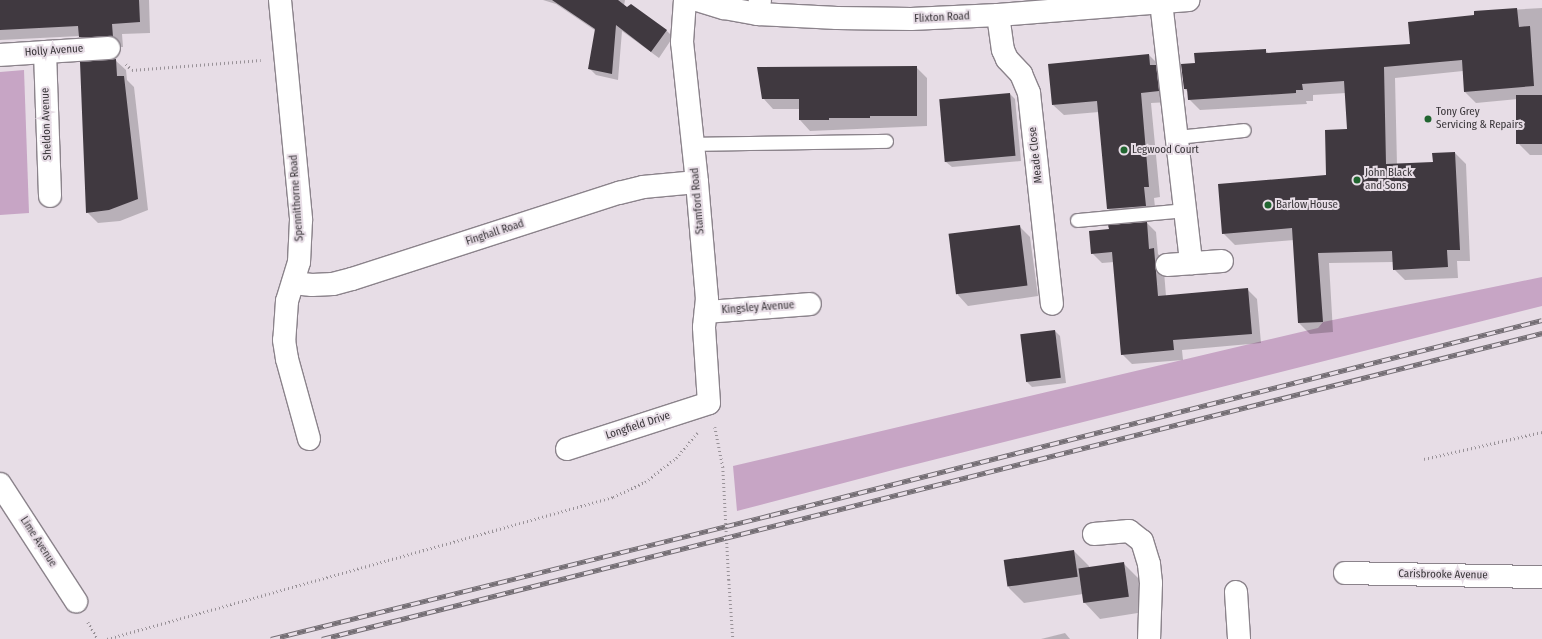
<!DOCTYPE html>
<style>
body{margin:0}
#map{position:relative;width:1542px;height:639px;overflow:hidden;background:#e7dde6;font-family:"Fira Sans Condensed",sans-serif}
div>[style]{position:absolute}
.green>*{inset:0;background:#c7a5c5}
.shadow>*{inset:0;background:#0003}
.building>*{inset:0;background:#403940;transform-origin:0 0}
.path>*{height:2.5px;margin-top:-1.25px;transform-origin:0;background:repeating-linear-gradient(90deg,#999298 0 1px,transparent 0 4px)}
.roads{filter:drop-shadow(1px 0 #8b838b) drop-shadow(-1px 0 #8b838b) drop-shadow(0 1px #8b838b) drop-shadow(0 -1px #8b838b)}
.service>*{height:13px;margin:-6.5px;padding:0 6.5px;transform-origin:6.5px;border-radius:6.5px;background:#fff}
.minor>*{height:22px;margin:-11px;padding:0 11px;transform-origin:11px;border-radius:11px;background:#fff}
.tertiary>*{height:22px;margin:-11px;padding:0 11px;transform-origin:11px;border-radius:11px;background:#fff}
.rail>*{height:4.5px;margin-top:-2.25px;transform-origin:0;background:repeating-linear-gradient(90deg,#e7dde6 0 9px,#746e74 0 18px);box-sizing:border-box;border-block:1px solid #746e74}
.path-bridge>*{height:2.5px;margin-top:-1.25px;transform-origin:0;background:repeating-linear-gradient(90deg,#999298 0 1px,transparent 0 4px)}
.dots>*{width:11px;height:11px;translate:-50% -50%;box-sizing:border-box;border:2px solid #e7dde6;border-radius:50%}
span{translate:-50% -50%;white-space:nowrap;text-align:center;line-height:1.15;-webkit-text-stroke:4px #e7dde6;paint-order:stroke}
.street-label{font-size:11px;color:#383438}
.poi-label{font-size:11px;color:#383438}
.left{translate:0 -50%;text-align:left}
</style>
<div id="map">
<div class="green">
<div style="clip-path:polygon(24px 70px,29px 213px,0 215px,0 72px)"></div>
<div style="clip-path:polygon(1542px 277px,1542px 306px,893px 470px,737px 511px,733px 466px,1318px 328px,1323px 322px)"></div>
</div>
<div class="shadow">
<div style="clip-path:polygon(0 0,149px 0,150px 33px,122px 34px,123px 47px,90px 48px,80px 36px,0 40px)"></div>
<div style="clip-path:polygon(543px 0,625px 0,624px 6px,666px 30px,673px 37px,659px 58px,622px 31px,618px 80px,596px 75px,589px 68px,596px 31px,556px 4px)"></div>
<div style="clip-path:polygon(1542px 8px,1542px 155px,1530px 155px,1519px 144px,1518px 99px,1476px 103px,1465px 92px,1463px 71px,1395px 78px,1397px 165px,1434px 163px,1455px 153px,1466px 164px,1470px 261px,1457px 261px,1458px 278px,1405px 280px,1394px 269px,1394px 262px,1329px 263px,1333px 332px,1310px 334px,1299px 323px,1294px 240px,1235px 245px,1223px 233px,1327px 176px,1349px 130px,1346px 93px,1313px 95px,1313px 101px,1306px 101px,1307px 104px,1200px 110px,1189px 99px,1189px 93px,1185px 89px,1196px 64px,1265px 50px,1269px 54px,1411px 45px,1475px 16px,1475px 12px)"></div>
<div style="clip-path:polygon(1149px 55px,1160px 66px,1169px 102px,1151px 103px,1160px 197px,1154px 198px,1156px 216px,1119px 219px,1108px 209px,1099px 112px,1064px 115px,1053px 105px)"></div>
<div style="clip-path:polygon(115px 60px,126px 70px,127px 80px,134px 87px,148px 210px,120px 221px,98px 223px,87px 212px)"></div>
<div style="clip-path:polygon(916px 67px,927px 78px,927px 126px,810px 131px,800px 120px,800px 109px,773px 109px,763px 98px)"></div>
<div style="clip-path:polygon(1010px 94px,1015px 99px,1021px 161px,952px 167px,946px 162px,940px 101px)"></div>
<div style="clip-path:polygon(1147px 223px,1156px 232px,1158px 254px,1163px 259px,1166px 296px,1247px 289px,1257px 299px,1261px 343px,1182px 350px,1183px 360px,1132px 364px,1122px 354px,1114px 262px,1102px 263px,1092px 253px,1110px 230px)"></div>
<div style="clip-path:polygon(1019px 226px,1030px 237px,1038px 296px,968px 306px,958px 295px,950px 236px)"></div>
<div style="clip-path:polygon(1055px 331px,1060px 336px,1066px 383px,1032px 387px,1027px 382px)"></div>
<div style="clip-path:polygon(1074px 551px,1089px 566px,1089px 569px,1123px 563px,1139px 579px,1144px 612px,1100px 619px,1085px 603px,1083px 594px,1024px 603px,1009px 588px,1005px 562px)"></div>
<div style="clip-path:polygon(1065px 633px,1070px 639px,1041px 639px)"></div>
</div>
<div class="building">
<div style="clip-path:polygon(0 0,139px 0,140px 22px,112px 24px,113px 37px,79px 37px,78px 26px,0 30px)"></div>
<div style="clip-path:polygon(552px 0,618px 0,627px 7px,631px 4px,667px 30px,651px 52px,616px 25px,612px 74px,588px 69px,595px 29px)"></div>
<div style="clip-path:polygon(1517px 8px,1519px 27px,1530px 26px,1534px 86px,1464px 92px,1462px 60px,1384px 67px,1386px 164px,1433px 162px,1432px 153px,1455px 152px,1460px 250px,1447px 250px,1448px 267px,1393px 270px,1392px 251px,1318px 253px,1323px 322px,1298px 323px,1292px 228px,1222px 234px,1218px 184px,1326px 175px,1325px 130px,1347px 129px,1344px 81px,1302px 84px,1303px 90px,1296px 90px,1296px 93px,1188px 100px,1187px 89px,1184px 89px,1181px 64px,1195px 63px,1194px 53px,1266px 49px,1266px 53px,1410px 44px,1408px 22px,1474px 15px,1474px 11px)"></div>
<div style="clip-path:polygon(1149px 54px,1150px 65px,1156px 65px,1159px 91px,1141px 93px,1149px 187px,1144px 187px,1146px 206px,1107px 209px,1097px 101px,1052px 105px,1048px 64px)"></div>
<div style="clip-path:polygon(116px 59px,117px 76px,124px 76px,138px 199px,109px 210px,86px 213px,80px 62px)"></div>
<div style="clip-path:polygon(917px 66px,917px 116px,870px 116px,870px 118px,829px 118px,829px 120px,799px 120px,799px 99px,762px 99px,757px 67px)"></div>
<div style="left:1010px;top:93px;width:63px;height:71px;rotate:85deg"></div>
<div style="left:1516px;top:95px;width:26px;height:49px"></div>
<div style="clip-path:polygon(1147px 222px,1149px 249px,1154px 248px,1158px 296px,1248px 288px,1252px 334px,1173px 340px,1174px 350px,1121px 355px,1112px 252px,1091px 254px,1089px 231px,1109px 229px,1108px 225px)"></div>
<div style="left:1020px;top:225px;width:61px;height:72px;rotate:83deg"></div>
<div style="left:1055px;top:330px;width:48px;height:35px;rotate:83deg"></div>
<div style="left:1074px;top:550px;width:27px;height:71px;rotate:82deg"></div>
<div style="left:1124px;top:562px;width:35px;height:46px;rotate:82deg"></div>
</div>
<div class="path">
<div style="left:126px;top:64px;width:8px;rotate:45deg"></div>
<div style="left:132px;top:70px;width:129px;rotate:-4.4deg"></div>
<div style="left:715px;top:427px;width:41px;rotate:78.7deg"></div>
<div style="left:1424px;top:459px;width:121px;rotate:-12.9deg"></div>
<div style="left:729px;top:580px;width:59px;rotate:86.1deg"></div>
<div style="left:88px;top:622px;width:20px;rotate:60deg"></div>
<div style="left:107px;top:639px;width:526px;rotate:-15.68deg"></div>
<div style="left:613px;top:497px;width:35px;rotate:-25deg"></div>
<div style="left:645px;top:482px;width:39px;rotate:-38deg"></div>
<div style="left:676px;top:458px;width:33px;rotate:-50deg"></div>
</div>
<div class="roads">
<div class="service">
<div style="left:1176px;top:137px;width:68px;rotate:-5.9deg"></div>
<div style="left:692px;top:144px;width:194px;rotate:-0.9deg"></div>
<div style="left:1077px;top:220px;width:108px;rotate:-5.3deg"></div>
</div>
<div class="minor">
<div style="left:280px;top:0;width:221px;rotate:84.5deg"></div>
<div style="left:301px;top:220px;width:42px;rotate:92.7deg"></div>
<div style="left:299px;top:262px;width:41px;rotate:107.1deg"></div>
<div style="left:287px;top:301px;width:39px;rotate:94deg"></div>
<div style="left:284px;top:340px;width:19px;rotate:81deg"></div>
<div style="left:287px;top:359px;width:83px;rotate:74.6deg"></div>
<div style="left:1161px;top:2px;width:263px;rotate:83.4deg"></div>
<div style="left:758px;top:14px;width:14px;rotate:-82deg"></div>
<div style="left:998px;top:15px;width:35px;rotate:82deg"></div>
<div style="left:1003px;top:50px;width:10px;rotate:66deg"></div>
<div style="left:1007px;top:59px;width:21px;rotate:47deg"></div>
<div style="left:1021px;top:74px;width:21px;rotate:67deg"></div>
<div style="left:1029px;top:93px;width:212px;rotate:83.8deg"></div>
<div style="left:45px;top:52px;width:144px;rotate:88deg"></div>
<div style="left:0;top:55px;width:109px;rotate:-3.7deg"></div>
<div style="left:1167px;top:265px;width:55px;rotate:-4.2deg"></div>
<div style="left:293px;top:283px;width:19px;rotate:6deg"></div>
<div style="left:312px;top:285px;width:21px;rotate:-3deg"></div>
<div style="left:333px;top:284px;width:20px;rotate:-15deg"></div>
<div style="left:352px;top:279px;width:281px;rotate:-17.9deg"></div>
<div style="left:619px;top:193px;width:25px;rotate:-14deg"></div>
<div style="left:643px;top:187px;width:54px;rotate:-5.3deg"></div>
<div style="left:706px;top:312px;width:104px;rotate:-4.4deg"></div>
<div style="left:567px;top:449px;width:149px;rotate:-17.9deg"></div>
<div style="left:709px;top:403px;width:76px;rotate:-93.8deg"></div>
<div style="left:704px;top:327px;width:28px;rotate:-84deg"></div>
<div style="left:707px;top:299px;width:117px;rotate:-94.9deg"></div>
<div style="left:697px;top:182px;width:141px;rotate:-96.1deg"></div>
<div style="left:682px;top:42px;width:42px;rotate:-85.9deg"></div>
<div style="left:0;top:484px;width:140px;rotate:57deg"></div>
<div style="left:1094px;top:534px;width:35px;rotate:-5deg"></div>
<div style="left:1129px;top:531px;width:16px;rotate:38deg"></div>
<div style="left:1142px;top:541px;width:24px;rotate:73deg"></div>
<div style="left:1149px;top:564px;width:19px;rotate:84deg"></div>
<div style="left:1151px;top:583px;width:56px;rotate:92deg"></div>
<div style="left:1345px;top:573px;width:197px;rotate:1.2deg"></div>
<div style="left:1236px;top:592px;width:47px;rotate:86.3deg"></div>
</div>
<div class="tertiary">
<div style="left:697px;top:0;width:28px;rotate:17deg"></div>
<div style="left:724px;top:8px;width:35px;rotate:10deg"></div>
<div style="left:758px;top:14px;width:79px;rotate:2.9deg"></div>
<div style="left:837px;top:18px;width:74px;rotate:0.8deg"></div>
<div style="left:911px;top:19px;width:87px;rotate:-2.6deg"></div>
<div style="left:998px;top:15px;width:191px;rotate:-4.5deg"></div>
</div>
</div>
<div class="rail">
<div style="left:271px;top:639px;width:515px;rotate:-13.93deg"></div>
<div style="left:771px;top:515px;width:795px;rotate:-14.19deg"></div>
<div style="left:322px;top:639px;width:1258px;rotate:-14.08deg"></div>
</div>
<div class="path-bridge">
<div style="left:723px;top:467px;width:113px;rotate:87deg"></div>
</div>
<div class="dots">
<div style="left:1428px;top:119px;background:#216530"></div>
<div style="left:1124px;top:150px;background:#216530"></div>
<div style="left:1357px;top:180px;background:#216530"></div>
<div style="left:1268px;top:205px;background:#216530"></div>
</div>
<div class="street-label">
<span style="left:942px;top:18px;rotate:-3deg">Flixton Road</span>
<span style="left:54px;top:51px;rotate:-4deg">Holly Avenue</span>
<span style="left:47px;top:124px;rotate:-92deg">Sheldon Avenue</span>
<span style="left:1036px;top:155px;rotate:-96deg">Meade Close</span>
<span style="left:297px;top:198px;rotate:-94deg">Spennithorne Road</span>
<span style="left:698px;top:201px;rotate:-95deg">Stamford Road</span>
<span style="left:495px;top:233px;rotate:-18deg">Finghall Road</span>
<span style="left:758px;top:308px;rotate:-4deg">Kingsley Avenue</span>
<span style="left:638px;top:426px;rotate:-18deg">Longfield Drive</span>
<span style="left:38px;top:542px;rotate:57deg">Lime Avenue</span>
<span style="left:1443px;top:575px;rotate:1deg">Carisbrooke Avenue</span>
</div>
<div class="poi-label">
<span class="left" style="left:1436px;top:119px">Tony Grey<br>Servicing &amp; Repairs</span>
<span class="left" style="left:1132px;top:150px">Legwood Court</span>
<span class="left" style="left:1365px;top:180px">John Black<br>and Sons</span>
<span class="left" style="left:1276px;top:205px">Barlow House</span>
</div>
</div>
